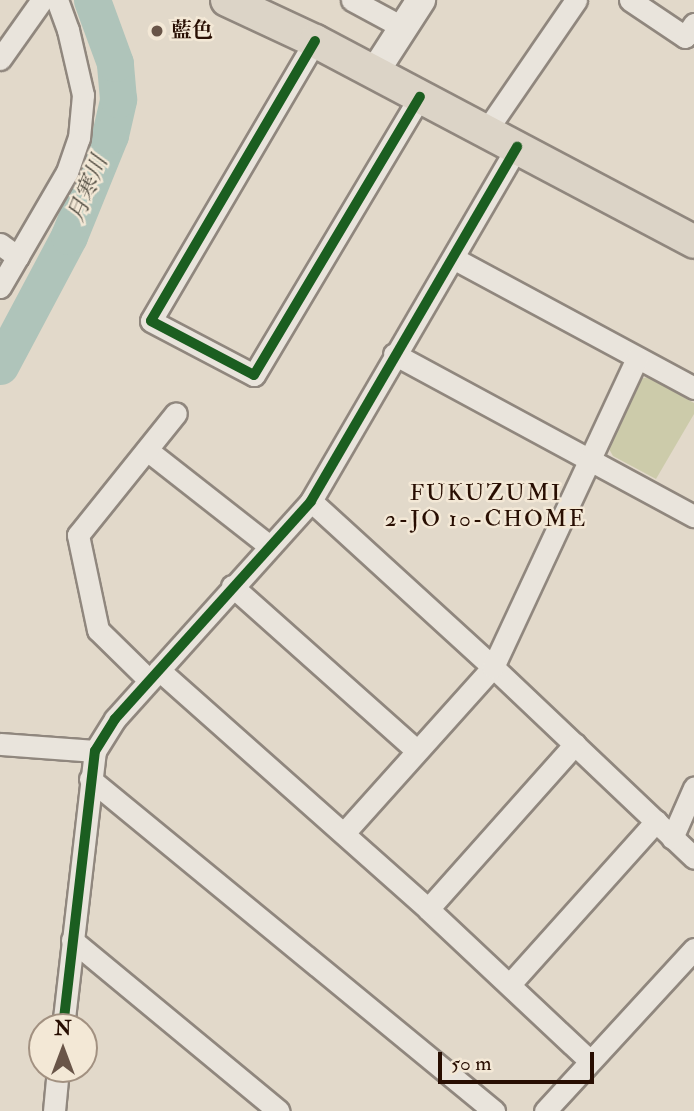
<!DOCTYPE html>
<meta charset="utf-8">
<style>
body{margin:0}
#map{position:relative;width:694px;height:1111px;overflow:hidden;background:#e2d9ca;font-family:"IM FELL Double Pica","Noto Serif JP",serif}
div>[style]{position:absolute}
.green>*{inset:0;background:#cccbaa}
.river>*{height:37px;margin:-18.5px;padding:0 18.5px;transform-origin:18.5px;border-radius:18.5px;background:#afc4ba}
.roads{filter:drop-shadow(2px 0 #90877e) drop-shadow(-2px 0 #90877e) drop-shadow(0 2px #90877e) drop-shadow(0 -2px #90877e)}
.street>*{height:21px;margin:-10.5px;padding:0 10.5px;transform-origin:10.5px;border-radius:10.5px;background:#e9e4dc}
.secondary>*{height:28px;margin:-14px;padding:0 14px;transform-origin:14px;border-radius:14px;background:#e9e4dc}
.primary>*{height:32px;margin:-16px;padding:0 16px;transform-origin:16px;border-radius:16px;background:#dcd4c7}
.cycleway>*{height:10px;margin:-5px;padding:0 5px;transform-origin:5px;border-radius:5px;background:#1b5e20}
.dots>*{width:19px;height:19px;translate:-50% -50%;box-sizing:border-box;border:4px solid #f3e8d6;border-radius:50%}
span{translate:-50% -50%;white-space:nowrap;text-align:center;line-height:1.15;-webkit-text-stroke:5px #f3e8d6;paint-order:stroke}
.poi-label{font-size:21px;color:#280e02;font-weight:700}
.left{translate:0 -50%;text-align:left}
.water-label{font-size:23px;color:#504b40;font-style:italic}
.neighbourhood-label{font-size:23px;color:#280e02;letter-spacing:2px}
.north{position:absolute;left:28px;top:1013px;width:70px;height:70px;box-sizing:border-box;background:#f3e8d6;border:2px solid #a29181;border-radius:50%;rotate:0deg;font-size:19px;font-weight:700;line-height:28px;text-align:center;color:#280e02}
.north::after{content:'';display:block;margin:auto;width:24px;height:32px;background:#695548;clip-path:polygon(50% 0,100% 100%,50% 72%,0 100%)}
.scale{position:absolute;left:438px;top:1052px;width:156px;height:32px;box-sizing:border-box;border:4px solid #280e02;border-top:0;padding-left:9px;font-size:21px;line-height:24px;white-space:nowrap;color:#280e02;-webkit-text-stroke:5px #f3e8d6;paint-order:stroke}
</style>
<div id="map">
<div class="green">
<div style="clip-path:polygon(648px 377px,694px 403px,694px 414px,656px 479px,613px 456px,608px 447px,639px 379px)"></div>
</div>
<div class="river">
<div style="left:0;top:366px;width:147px;rotate:-62deg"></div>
<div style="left:69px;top:236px;width:109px;rotate:-67.9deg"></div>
<div style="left:110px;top:135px;width:37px;rotate:-77deg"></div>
<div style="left:118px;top:99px;width:36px;rotate:-95deg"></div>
<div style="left:115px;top:63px;width:67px;rotate:-110.1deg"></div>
</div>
<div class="roads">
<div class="street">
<div style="left:352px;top:0;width:59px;rotate:28.3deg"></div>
<div style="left:630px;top:0;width:66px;rotate:33.9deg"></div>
<div style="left:685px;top:37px;width:16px;rotate:-55deg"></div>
<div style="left:315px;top:41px;width:324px;rotate:120.4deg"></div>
<div style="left:151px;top:321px;width:116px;rotate:27.7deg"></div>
<div style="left:254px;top:375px;width:324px;rotate:-59.2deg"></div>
<div style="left:0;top:59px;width:72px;rotate:-54.6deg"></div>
<div style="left:486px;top:131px;width:159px;rotate:-55.5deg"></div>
<div style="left:0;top:244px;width:22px;rotate:36deg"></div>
<div style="left:453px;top:258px;width:274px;rotate:28.3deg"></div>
<div style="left:0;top:287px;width:133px;rotate:-59.8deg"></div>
<div style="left:67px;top:172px;width:36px;rotate:-71deg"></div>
<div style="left:79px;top:138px;width:43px;rotate:-84.7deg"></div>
<div style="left:83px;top:95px;width:67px;rotate:-103deg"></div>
<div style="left:68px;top:30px;width:32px;rotate:-110deg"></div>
<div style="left:394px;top:354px;width:341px;rotate:28.4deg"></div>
<div style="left:147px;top:450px;width:154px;rotate:38.1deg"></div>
<div style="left:311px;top:501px;width:246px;rotate:42.4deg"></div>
<div style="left:493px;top:667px;width:277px;rotate:43.5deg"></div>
<div style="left:232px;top:586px;width:246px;rotate:41.7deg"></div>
<div style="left:159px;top:670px;width:360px;rotate:41.6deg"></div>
<div style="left:428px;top:909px;width:222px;rotate:43.2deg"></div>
<div style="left:149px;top:680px;width:71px;rotate:-135.6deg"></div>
<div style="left:98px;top:630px;width:97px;rotate:-101.9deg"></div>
<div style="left:78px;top:535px;width:156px;rotate:-51.2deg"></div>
<div style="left:0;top:744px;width:95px;rotate:4.2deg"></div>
<div style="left:90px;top:779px;width:523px;rotate:39.41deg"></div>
<div style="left:344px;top:833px;width:223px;rotate:-48.1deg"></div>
<div style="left:493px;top:667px;width:341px;rotate:-65deg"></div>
<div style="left:672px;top:838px;width:55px;rotate:-66.3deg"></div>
<div style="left:428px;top:909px;width:221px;rotate:-48.3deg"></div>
<div style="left:72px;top:940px;width:268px;rotate:39.6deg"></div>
<div style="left:510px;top:984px;width:219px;rotate:-48.1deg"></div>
<div style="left:63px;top:1027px;width:278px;rotate:-83.4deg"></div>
<div style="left:95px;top:751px;width:38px;rotate:-58deg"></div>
<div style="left:115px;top:719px;width:293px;rotate:-48deg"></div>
<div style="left:311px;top:501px;width:410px;rotate:-59.8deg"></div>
<div style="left:54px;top:1111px;width:42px;rotate:-84.6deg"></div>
<div style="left:545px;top:1111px;width:220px;rotate:-47.4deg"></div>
</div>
<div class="secondary">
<div style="left:374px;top:73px;width:87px;rotate:-57.2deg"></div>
</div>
<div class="primary">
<div style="left:227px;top:0;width:97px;rotate:25deg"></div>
<div style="left:315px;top:41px;width:429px;rotate:27.9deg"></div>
</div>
</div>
<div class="cycleway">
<div style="left:315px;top:41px;width:324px;rotate:120.4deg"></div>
<div style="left:151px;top:321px;width:116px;rotate:27.7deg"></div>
<div style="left:254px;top:375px;width:324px;rotate:-59.2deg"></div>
<div style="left:63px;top:1027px;width:278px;rotate:-83.4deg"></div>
<div style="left:95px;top:751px;width:38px;rotate:-58deg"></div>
<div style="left:115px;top:719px;width:293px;rotate:-48deg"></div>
<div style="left:311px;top:501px;width:410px;rotate:-59.8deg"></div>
</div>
<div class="dots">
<div style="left:157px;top:31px;background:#695548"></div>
</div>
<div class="poi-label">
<span class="left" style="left:171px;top:31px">藍色</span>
</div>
<div class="water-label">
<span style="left:88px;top:189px;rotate:-68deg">月寒川</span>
</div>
<div class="neighbourhood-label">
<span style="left:486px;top:506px">FUKUZUMI<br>2-JO 10-CHOME</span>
</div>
<div class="north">N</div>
<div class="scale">50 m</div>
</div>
